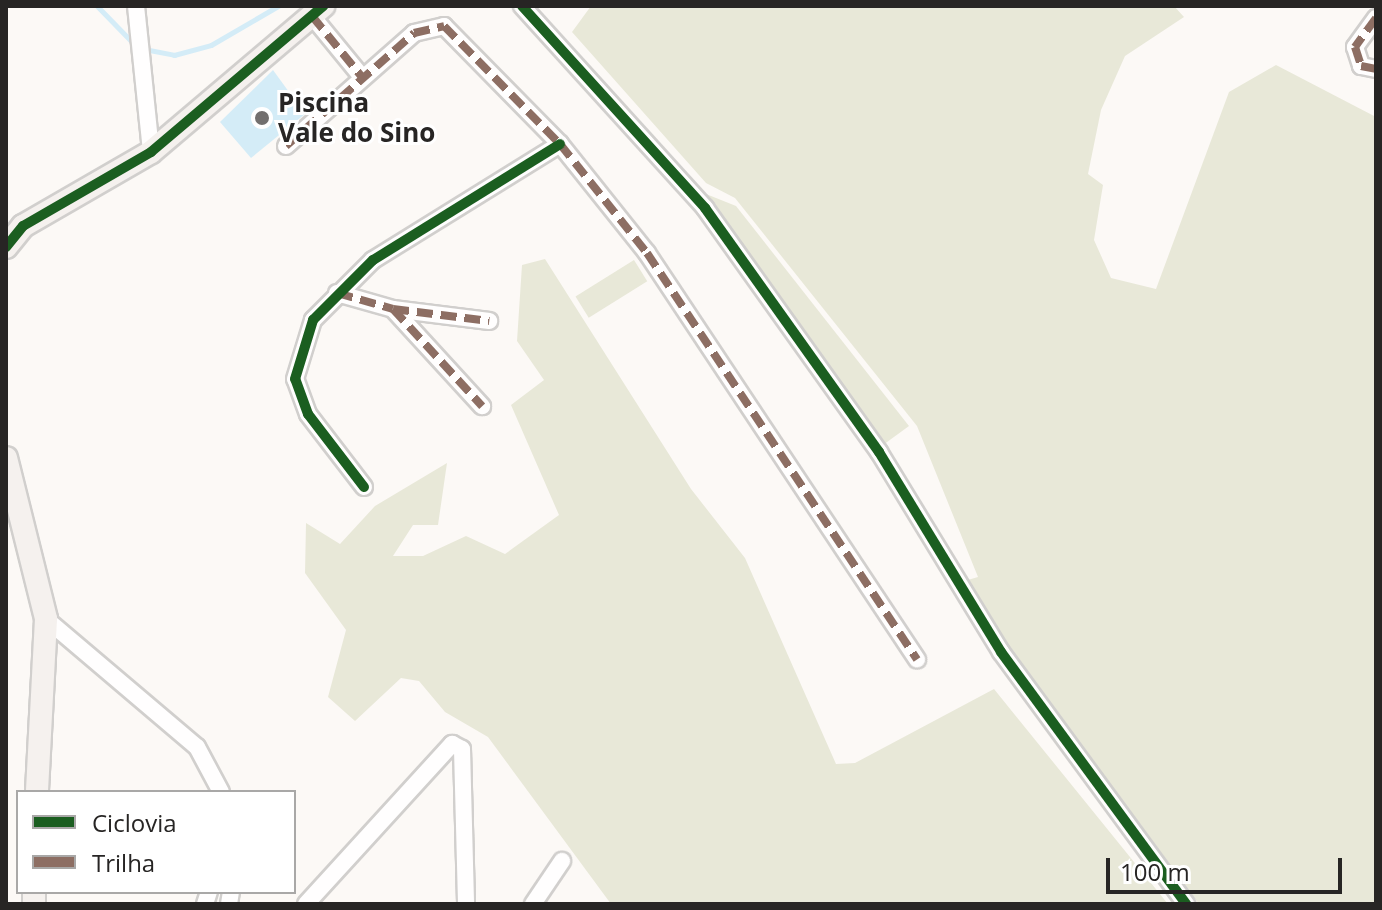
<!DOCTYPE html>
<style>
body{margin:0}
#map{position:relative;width:1382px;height:910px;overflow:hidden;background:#fcf9f6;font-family:"Open Sans",sans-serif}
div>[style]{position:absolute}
.green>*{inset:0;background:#e8e8d8;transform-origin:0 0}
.water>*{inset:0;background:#d4ecf7}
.stream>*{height:5px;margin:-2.5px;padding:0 2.5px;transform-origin:2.5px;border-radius:2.5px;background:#d4ecf7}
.roads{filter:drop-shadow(2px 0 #d1cfcd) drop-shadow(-2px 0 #d1cfcd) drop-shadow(0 2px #d1cfcd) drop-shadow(0 -2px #d1cfcd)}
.street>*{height:16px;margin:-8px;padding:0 8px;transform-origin:8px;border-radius:8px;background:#fffefe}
.secondary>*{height:22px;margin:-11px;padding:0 11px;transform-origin:11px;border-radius:11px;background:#f5f1ee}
.quiet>*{height:8px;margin-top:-4px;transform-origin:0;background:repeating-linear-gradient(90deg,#8d6e63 0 16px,transparent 0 24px)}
.cycleway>*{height:10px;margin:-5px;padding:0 5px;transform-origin:5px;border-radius:5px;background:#1b5e20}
.dots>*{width:22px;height:22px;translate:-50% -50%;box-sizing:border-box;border:4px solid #fff;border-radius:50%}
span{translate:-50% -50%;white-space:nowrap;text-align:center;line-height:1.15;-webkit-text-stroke:6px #fff;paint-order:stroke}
.poi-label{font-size:26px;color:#272524;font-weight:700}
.left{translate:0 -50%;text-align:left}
.frame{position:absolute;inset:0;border:8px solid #272524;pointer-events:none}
.legend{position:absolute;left:16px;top:790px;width:280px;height:104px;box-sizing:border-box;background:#fff;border:2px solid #a9a8a7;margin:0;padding:10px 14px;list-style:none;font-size:24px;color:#272524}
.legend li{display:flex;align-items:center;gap:16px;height:40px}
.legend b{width:40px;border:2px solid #a9a8a7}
.scale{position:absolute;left:1106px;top:858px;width:236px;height:36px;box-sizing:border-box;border:4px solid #272524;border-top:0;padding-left:10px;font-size:24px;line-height:28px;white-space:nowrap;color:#272524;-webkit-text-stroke:6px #fff;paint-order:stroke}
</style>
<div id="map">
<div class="green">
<div style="clip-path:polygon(591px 6px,1174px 6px,1184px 17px,1125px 56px,1101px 110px,1088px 174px,1103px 185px,1094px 240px,1111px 278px,1156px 289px,1229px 92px,1276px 65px,1376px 117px,1376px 904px,1199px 904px,961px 582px,978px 577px,917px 426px,735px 198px,706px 183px,572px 32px)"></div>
<div style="clip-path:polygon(706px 194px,736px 206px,909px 426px,883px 445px)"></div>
<div style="clip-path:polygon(545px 259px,691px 489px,745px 558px,836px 764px,855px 763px,994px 689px,1168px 904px,611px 904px,488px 737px,445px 712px,419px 681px,401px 678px,355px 721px,328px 697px,346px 630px,305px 573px,306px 523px,340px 544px,375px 506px,447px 463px,438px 525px,413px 525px,393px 556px,423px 556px,466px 536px,505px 554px,559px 515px,511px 405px,544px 380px,517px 341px,522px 265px)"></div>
<div style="left:634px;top:260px;width:25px;height:69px;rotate:58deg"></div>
</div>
<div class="water">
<div style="clip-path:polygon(273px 70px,305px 114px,251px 158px,220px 122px)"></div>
</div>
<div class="stream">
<div style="left:97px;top:6px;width:54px;rotate:45.7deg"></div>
<div style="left:144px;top:49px;width:31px;rotate:11deg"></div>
<div style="left:174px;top:55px;width:38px;rotate:-15deg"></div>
<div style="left:211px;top:45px;width:78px;rotate:-30.2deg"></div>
</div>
<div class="roads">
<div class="street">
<div style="left:136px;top:6px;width:147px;rotate:84.1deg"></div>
<div style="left:522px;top:6px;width:273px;rotate:47.8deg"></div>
<div style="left:705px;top:208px;width:300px;rotate:54.5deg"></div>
<div style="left:879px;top:452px;width:234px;rotate:58.6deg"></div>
<div style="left:1001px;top:652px;width:313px;rotate:53.7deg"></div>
<div style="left:312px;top:16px;width:79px;rotate:50.7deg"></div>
<div style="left:1376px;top:18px;width:36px;rotate:126deg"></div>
<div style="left:1355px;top:47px;width:20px;rotate:72deg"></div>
<div style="left:1361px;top:66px;width:15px;rotate:11deg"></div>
<div style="left:286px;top:146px;width:171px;rotate:-41.4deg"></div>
<div style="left:414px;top:33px;width:31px;rotate:-13deg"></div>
<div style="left:444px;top:26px;width:165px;rotate:45.5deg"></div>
<div style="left:560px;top:144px;width:139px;rotate:51.4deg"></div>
<div style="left:647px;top:253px;width:488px;rotate:56.4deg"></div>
<div style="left:337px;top:293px;width:58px;rotate:15.9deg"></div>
<div style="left:393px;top:309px;width:132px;rotate:47.5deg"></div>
<div style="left:393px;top:309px;width:97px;rotate:7.1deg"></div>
<div style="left:364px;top:487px;width:92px;rotate:-127.5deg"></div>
<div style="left:308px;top:414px;width:37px;rotate:-110deg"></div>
<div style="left:295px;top:379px;width:62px;rotate:-73deg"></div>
<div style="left:313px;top:320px;width:85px;rotate:-45deg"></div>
<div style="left:373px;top:260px;width:220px;rotate:-31.8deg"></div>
<div style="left:46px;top:619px;width:198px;rotate:40.3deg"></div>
<div style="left:197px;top:747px;width:51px;rotate:61.9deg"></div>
<div style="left:205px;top:904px;width:13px;rotate:-72deg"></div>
<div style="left:229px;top:904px;width:12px;rotate:-81deg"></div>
<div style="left:306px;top:904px;width:217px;rotate:-47.6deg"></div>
<div style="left:452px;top:744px;width:11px;rotate:27deg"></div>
<div style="left:462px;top:749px;width:155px;rotate:88.5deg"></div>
<div style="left:533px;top:904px;width:52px;rotate:-56deg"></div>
</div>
<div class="secondary">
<div style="left:6px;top:247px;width:27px;rotate:-51deg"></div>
<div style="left:23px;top:226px;width:148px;rotate:-30deg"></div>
<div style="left:151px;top:152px;width:226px;rotate:-40.3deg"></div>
<div style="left:6px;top:458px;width:166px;rotate:76deg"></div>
<div style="left:46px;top:619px;width:173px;rotate:93deg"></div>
<div style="left:34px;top:904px;width:12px;rotate:-90deg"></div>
</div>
</div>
<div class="quiet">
<div style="left:312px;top:16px;width:79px;rotate:50.7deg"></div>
<div style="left:1376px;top:18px;width:36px;rotate:126deg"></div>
<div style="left:1355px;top:47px;width:20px;rotate:72deg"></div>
<div style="left:1361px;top:66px;width:15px;rotate:11deg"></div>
<div style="left:286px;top:146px;width:171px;rotate:-41.4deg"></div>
<div style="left:414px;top:33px;width:31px;rotate:-13deg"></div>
<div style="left:444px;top:26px;width:165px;rotate:45.5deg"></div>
<div style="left:560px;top:144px;width:139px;rotate:51.4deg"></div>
<div style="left:647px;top:253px;width:488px;rotate:56.4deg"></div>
<div style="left:337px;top:293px;width:58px;rotate:15.9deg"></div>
<div style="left:393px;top:309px;width:132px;rotate:47.5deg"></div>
<div style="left:393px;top:309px;width:97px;rotate:7.1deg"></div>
</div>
<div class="cycleway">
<div style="left:522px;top:6px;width:273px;rotate:47.8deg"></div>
<div style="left:705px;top:208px;width:300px;rotate:54.5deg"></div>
<div style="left:879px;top:452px;width:234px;rotate:58.6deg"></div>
<div style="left:1001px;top:652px;width:313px;rotate:53.7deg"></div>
<div style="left:6px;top:247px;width:27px;rotate:-51deg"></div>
<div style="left:23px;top:226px;width:148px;rotate:-30deg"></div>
<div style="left:151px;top:152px;width:226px;rotate:-40.3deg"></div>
<div style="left:364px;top:487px;width:92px;rotate:-127.5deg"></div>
<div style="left:308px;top:414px;width:37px;rotate:-110deg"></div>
<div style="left:295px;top:379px;width:62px;rotate:-73deg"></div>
<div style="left:313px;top:320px;width:85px;rotate:-45deg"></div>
<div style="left:373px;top:260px;width:220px;rotate:-31.8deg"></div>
</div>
<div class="dots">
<div style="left:262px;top:118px;background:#726f6e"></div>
</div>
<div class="poi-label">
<span class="left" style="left:278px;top:118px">Piscina<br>Vale do Sino</span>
</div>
<div class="frame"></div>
<ul class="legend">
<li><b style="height:10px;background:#1b5e20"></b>Ciclovia</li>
<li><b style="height:10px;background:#8d6e63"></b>Trilha</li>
</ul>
<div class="scale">100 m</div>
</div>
